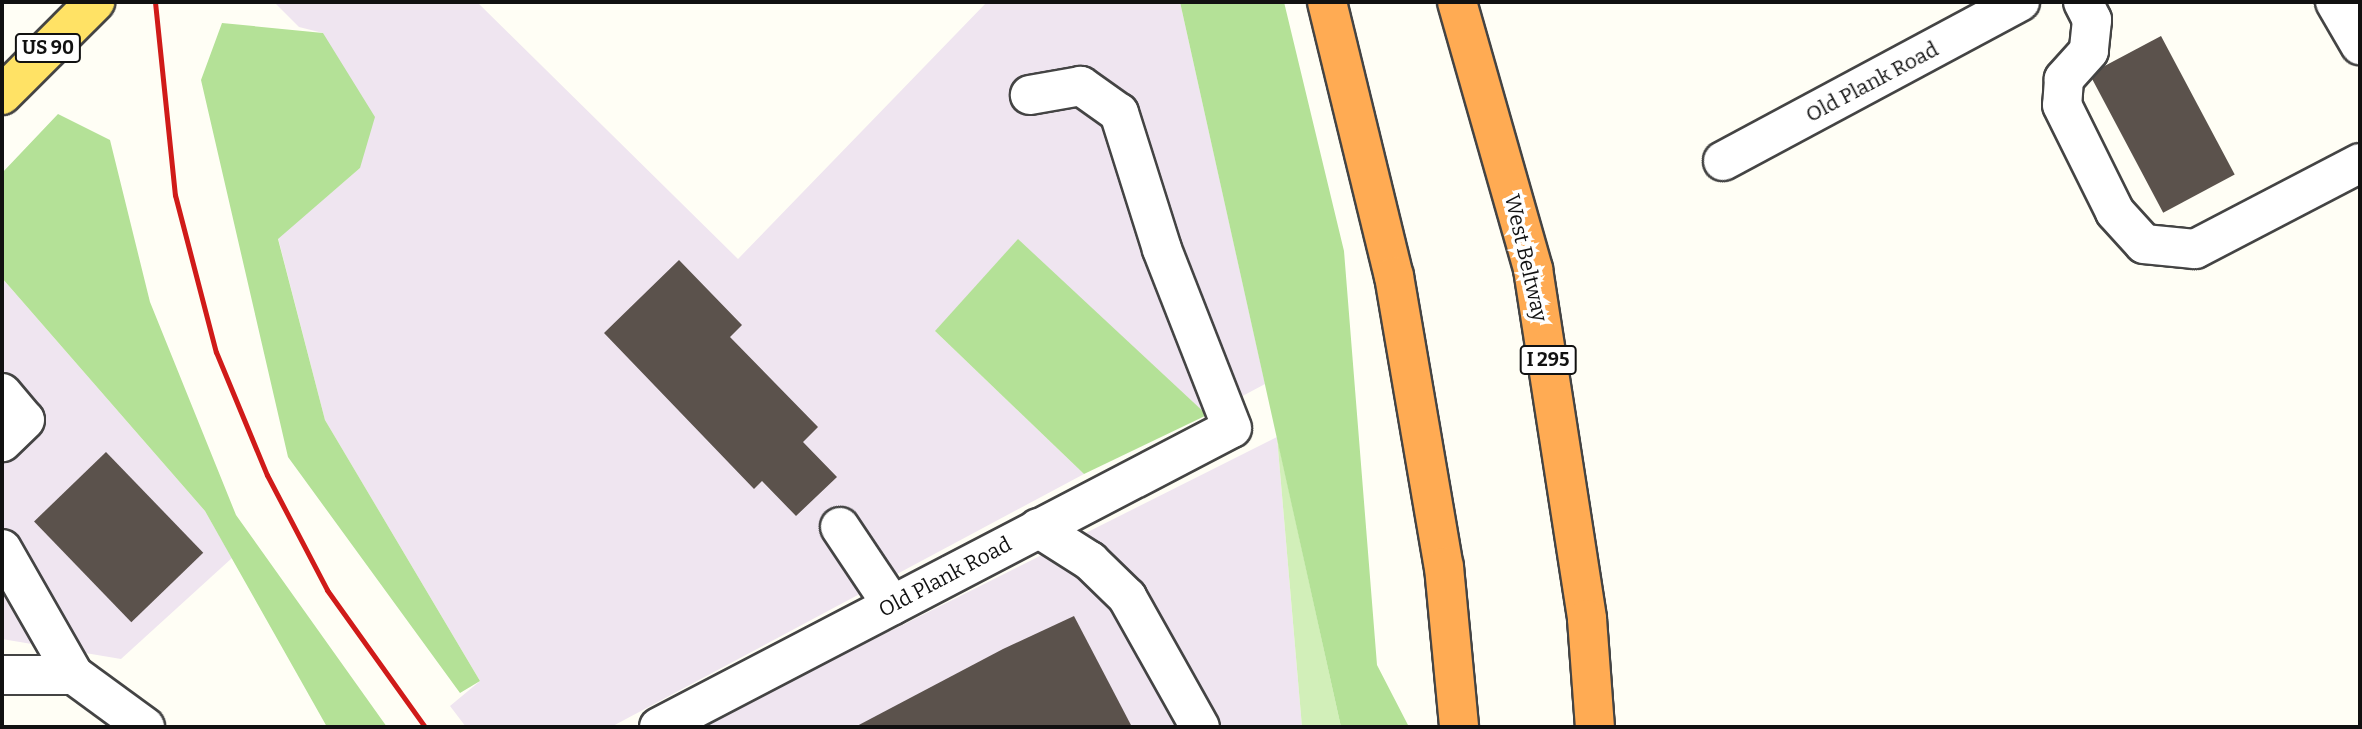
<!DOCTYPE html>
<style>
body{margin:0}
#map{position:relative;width:2362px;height:729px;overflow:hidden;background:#fffef5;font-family:Bitter,serif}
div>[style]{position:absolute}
.industrial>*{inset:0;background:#efe5f0}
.green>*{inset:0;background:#d2efb9}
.forest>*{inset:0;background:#b4e197}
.building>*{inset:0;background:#5b524c;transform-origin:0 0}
.roads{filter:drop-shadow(2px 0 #444) drop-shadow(-2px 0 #444) drop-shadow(0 2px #444) drop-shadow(0 -2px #444)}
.minor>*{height:38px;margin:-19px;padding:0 19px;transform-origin:19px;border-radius:19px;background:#fff}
.major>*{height:38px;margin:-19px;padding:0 19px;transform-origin:19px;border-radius:19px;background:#ffe265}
.highway>*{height:38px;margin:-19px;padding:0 19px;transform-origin:19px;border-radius:19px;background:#ffab53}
.rail>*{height:5px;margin:-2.5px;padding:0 2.5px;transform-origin:2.5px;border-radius:2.5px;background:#d01b19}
span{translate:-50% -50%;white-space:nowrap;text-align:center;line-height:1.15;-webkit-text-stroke:7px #fff;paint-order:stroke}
.shield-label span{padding:2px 5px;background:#fff;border:2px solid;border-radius:5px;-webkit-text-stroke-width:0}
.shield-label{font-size:19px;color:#111;font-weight:700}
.street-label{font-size:21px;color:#111}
.frame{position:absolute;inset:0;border:4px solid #111;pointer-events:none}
</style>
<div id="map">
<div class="industrial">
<div style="clip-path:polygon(274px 2px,477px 2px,738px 259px,987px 2px,1180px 2px,1265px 384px,1207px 415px,935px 331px,1084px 474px,611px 727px,466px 727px,450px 706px,480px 681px,325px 420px,278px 238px,360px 168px,323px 33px,299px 27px)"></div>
<div style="clip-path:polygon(2px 278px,205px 511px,232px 558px,121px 659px,2px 639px)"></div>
<div style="clip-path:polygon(1277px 437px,1302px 727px,699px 727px)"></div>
</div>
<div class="green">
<div style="clip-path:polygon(1277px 437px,1341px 727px,1302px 727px)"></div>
</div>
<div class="forest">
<div style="clip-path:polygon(1180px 2px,1284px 2px,1344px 251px,1377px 665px,1409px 727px,1341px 727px)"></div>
<div style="clip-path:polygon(222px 23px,323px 33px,375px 117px,360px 168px,278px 239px,325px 420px,480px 681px,460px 693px,288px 457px,201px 80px)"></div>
<div style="clip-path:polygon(58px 114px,110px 140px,150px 302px,236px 515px,387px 727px,327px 727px,205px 511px,2px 278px,2px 173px)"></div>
<div style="clip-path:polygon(1018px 239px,1207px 415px,1084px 474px,935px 331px)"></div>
</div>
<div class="building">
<div style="left:2161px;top:36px;width:157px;height:81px;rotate:62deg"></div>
<div style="clip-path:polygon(679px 260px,742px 325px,730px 337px,818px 427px,803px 442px,837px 477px,796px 516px,762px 481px,754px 489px,604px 333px)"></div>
<div style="left:106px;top:452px;width:140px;height:100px;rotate:46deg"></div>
<div style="clip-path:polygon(1074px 616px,1132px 727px,855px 727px,1003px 649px)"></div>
</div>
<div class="roads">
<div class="minor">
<div style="left:2083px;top:2px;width:20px;rotate:63deg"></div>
<div style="left:2092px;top:20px;width:31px;rotate:96deg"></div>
<div style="left:2089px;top:51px;width:38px;rotate:132deg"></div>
<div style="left:2064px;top:79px;width:26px;rotate:94deg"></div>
<div style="left:2062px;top:105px;width:119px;rotate:63.6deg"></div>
<div style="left:2115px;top:212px;width:43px;rotate:47.8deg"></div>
<div style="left:2144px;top:244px;width:51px;rotate:5.6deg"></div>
<div style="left:2195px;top:249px;width:186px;rotate:-27.5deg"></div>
<div style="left:2335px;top:2px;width:50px;rotate:59.8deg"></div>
<div style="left:1723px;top:161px;width:337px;rotate:-28.2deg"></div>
<div style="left:2px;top:393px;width:35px;rotate:50deg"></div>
<div style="left:25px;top:420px;width:32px;rotate:136deg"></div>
<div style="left:840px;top:527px;width:94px;rotate:56.3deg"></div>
<div style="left:1038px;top:528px;width:62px;rotate:32.4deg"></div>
<div style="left:1090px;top:561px;width:52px;rotate:44.2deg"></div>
<div style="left:1127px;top:597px;width:149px;rotate:60.7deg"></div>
<div style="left:2px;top:549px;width:145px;rotate:60.3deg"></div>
<div style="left:2px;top:675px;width:72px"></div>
<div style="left:74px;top:675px;width:88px;rotate:36.2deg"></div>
<div style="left:659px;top:727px;width:646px;rotate:-27.56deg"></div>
<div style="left:1232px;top:428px;width:192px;rotate:-111.4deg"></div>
<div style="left:1162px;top:249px;width:143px;rotate:-107.5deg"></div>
<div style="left:1119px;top:113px;width:47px;rotate:-144.6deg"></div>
<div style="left:1081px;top:86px;width:52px;rotate:170deg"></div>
</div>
<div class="major">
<div style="left:2px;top:95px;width:132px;rotate:-45deg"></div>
</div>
<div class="highway">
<div style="left:1327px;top:2px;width:282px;rotate:76.3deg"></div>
<div style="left:1394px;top:276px;width:295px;rotate:80.3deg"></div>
<div style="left:1444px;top:567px;width:161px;rotate:84.6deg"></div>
<div style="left:1457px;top:2px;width:278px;rotate:74.1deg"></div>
<div style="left:1533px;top:269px;width:354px;rotate:81.2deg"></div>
<div style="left:1587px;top:619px;width:108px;rotate:85.8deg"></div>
</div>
</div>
<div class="rail">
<div style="left:155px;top:2px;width:194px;rotate:84.1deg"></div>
<div style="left:175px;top:195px;width:162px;rotate:75.4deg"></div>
<div style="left:216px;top:352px;width:133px;rotate:67.5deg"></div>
<div style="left:267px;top:475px;width:130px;rotate:62.4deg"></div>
<div style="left:327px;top:590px;width:168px;rotate:54.4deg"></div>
</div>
<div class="shield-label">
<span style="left:48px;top:48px">US 90</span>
<span style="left:1548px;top:360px">I 295</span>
</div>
<div class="street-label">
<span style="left:1872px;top:82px;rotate:-28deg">Old Plank Road</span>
<span style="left:1526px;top:258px;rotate:77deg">West Beltway</span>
<span style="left:945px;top:577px;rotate:-28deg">Old Plank Road</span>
</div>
<div class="frame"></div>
</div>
